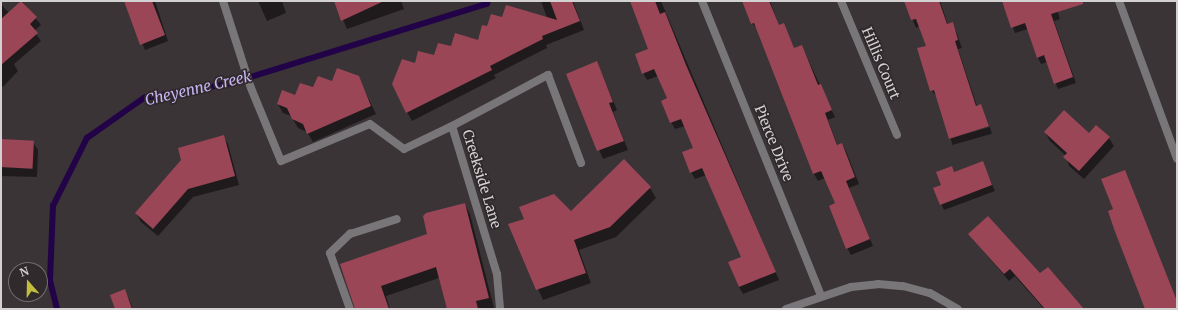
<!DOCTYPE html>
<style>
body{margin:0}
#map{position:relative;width:1178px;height:310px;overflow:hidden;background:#3a3437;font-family:Merriweather,serif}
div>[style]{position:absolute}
.shadow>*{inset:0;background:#0007;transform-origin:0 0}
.stream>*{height:5.5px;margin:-2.75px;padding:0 2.75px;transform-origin:2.75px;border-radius:2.75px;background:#230348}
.building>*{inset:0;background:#9a4656;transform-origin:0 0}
.service>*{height:8px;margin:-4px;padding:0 4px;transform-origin:4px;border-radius:4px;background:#787678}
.minor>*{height:8px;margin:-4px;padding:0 4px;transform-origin:4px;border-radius:4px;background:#787678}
span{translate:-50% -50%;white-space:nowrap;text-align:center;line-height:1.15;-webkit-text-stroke:3.5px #302a2d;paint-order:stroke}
.street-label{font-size:14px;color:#d4d1d2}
.water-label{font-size:15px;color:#c6b6f3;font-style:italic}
.frame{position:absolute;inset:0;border:2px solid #d4d1d2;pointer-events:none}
.north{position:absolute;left:8px;top:262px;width:40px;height:40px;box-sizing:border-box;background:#302a2d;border:1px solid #726d6f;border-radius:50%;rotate:340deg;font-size:11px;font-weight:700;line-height:16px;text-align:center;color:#d4d1d2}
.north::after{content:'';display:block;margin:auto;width:14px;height:18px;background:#c2bd3f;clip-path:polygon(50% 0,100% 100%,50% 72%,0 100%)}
</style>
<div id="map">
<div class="shadow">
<div style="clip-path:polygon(22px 1px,41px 25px,34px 31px,41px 41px,14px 64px,18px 71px,3px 87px,1px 85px,1px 4px,9px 13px)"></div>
<div style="clip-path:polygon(125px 1px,155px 1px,168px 41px,145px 50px)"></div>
<div style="clip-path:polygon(258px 1px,282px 1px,286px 13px,267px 21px)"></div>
<div style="clip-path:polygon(335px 1px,401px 1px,404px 9px,347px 29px)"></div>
<div style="clip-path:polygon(541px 1px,573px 1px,584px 30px,546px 45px,547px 48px,494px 75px,496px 78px,412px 121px,407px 112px,416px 64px,452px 47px,479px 41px,487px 27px,503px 19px,547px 18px)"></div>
<div style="clip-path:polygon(631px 1px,661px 1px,779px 280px,743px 294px,739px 287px,730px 263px,742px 258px,706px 175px,695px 179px,691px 172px,694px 149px,685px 126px,675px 129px,671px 122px,668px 99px,658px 76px,647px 80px,643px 73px,649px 49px)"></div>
<div style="clip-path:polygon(743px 1px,770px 1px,779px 26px,783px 24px,794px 49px,801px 46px,805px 53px,835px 117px,828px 120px,838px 146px,842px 144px,846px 151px,859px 184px,849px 188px,873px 246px,851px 255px,847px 248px,836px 204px,825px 178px,818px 181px,814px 174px,758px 30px,752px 23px)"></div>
<div style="clip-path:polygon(905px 1px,940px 1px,948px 25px,952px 24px,956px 31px,962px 48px,958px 49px,977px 106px,981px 105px,989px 125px,950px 139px,937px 97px,932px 91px,939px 89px,927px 46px,920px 26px,916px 28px)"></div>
<div style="clip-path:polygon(1003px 1px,1054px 1px,1060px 19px,1054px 21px,1076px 83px,1058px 89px,1047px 62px,1041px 64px,1038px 58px,1028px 29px,1015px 33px)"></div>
<div style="clip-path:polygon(597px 63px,617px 110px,613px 112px,628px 150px,603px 159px,567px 74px)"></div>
<div style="clip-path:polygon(358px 77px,376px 114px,313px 142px,307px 132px,298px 128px,291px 116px,283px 113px,278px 104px,333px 82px)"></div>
<div style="left:990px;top:127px;width:7px;height:41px;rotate:74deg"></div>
<div style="clip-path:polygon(1045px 132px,1109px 138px,1114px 146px,1084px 179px,1069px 166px,1066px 156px,1050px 141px)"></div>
<div style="clip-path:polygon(223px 136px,228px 144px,239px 185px,193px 197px,158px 236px,141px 222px,136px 213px)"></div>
<div style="clip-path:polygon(1px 140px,33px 142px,38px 150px,37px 177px,1px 176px)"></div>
<div style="clip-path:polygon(982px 162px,995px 191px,944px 210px,941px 204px,943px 185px,954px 172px)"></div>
<div style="clip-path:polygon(1124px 171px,1177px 301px,1177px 309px,1146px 309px,1114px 210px)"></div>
<div style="clip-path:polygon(650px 188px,656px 198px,616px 237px,579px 250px,591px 283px,543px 300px,510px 225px,525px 219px,571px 212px)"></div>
<div style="clip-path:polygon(465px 204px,470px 214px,494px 308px,448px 309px,439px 278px,386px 296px,390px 309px,356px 309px,428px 234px)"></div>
<div style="clip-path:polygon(969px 234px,1040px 275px,1083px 309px,1044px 309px,1015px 276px,1009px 281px)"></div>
<div style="clip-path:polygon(124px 290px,129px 299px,133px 309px,116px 309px)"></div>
</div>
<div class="stream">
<div style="left:57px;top:309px;width:30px;rotate:-104deg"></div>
<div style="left:50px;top:280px;width:74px;rotate:-87.7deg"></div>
<div style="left:53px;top:206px;width:76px;rotate:-63.4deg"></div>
<div style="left:87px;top:138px;width:70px;rotate:-35.1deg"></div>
<div style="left:144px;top:98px;width:85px;rotate:-9.5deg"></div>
<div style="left:228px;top:84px;width:271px;rotate:-17.2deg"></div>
<div style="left:487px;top:4px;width:3px;rotate:-72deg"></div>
</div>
<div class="building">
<div style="clip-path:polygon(21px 1px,37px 17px,30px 24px,38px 33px,1px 65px,1px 19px)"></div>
<div style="clip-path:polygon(124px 1px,152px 1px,165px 35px,140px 45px)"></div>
<div style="clip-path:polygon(334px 1px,384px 1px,341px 21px)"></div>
<div style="clip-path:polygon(550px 1px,572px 1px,580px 21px,542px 36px,543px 39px,490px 66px,492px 70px,406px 113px,392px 84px,402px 59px,415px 63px,418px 51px,434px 55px,438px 43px,451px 46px,455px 33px,478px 40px,482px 25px,487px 26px,491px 14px,502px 17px,506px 5px,557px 20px)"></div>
<div style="clip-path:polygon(630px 1px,655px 1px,660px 14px,665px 12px,686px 65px,776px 272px,739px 287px,728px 262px,741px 257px,702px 168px,690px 173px,682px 152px,693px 148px,681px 119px,670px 123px,661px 101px,667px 98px,654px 69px,642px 74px,635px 54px,648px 49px)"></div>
<div style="clip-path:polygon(742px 1px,769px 1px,779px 25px,784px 23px,794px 48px,802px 45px,818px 85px,821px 84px,832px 110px,825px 113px,837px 145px,842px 143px,855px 177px,846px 181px,870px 239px,846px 249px,829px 206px,835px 203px,821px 171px,813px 174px,754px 23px,751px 24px)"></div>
<div style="clip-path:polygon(904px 1px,939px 1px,947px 24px,953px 22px,958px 40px,955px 41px,976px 106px,981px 104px,989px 126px,949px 139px,934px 90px,930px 91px,917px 48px,926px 46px,916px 19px,911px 20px)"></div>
<div style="clip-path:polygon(1002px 1px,1083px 1px,1083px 4px,1051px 14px,1073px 77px,1054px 84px,1044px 55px,1037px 58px,1025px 23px,1011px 28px)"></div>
<div style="clip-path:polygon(597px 61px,613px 102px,609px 103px,624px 141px,597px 151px,566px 74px)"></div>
<div style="clip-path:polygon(337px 68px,359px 76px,371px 106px,307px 134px,303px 124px,292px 119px,287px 108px,277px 104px,282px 90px,295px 95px,300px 83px,313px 87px,318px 76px,332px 81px)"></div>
<div style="clip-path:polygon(1064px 110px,1089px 133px,1096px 125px,1110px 137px,1079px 171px,1063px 157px,1067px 153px,1044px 132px)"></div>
<div style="clip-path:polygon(224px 135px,235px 176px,188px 189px,153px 229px,135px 213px,181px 160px,178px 148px)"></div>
<div style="left:1px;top:139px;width:33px;height:28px;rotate:3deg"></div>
<div style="clip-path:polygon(624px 159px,651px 187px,610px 227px,574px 240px,586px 273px,536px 290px,508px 224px,524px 219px,519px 207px,554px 194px,571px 211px)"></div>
<div style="clip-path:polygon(983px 161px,992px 185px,940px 205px,933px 188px,941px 185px,936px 172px,952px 166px,954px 172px)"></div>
<div style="clip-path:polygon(1125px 170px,1177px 301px,1177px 309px,1145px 309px,1114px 229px,1108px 211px,1113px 209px,1101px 179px)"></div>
<div style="clip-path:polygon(465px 203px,489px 298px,476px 301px,478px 309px,447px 309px,436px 267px,381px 286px,389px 309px,355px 309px,340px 264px,427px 234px,423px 216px,426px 213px)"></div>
<div style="clip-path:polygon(988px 216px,1040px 273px,1048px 267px,1084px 309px,1045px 309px,1010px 269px,1004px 274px,968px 234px)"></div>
<div style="clip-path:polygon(125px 289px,132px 309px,115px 309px,110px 295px)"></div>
</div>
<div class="service">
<div style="left:350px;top:309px;width:59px;rotate:-109.7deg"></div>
<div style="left:330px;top:253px;width:28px;rotate:-44deg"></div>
<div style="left:350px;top:234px;width:49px;rotate:-17.7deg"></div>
</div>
<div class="minor">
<div style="left:223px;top:1px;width:91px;rotate:72.2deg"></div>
<div style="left:251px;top:88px;width:79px;rotate:67.7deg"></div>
<div style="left:281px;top:161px;width:96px;rotate:-22.6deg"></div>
<div style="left:370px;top:124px;width:42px;rotate:36.3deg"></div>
<div style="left:404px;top:149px;width:53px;rotate:-25.6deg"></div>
<div style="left:452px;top:126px;width:155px;rotate:73.1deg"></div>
<div style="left:497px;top:274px;width:35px;rotate:85deg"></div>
<div style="left:702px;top:1px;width:317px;rotate:68deg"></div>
<div style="left:841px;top:1px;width:145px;rotate:67.3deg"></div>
<div style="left:1119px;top:1px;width:168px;rotate:69.8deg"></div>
<div style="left:452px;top:126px;width:109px;rotate:-28deg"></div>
<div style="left:548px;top:75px;width:94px;rotate:69.4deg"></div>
<div style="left:786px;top:309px;width:69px;rotate:-18.7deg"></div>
<div style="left:851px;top:287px;width:27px;rotate:-6deg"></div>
<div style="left:878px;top:284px;width:25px;rotate:5deg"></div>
<div style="left:903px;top:286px;width:28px;rotate:15deg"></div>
<div style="left:930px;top:293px;width:32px;rotate:30deg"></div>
</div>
<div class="street-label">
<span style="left:881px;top:63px;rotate:67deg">Hillis Court</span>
<span style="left:774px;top:143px;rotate:68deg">Pierce Drive</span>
<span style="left:482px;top:179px;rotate:73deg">Creekside Lane</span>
</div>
<div class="water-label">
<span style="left:198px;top:88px;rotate:-13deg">Cheyenne Creek</span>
</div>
<div class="frame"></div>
<div class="north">N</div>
</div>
